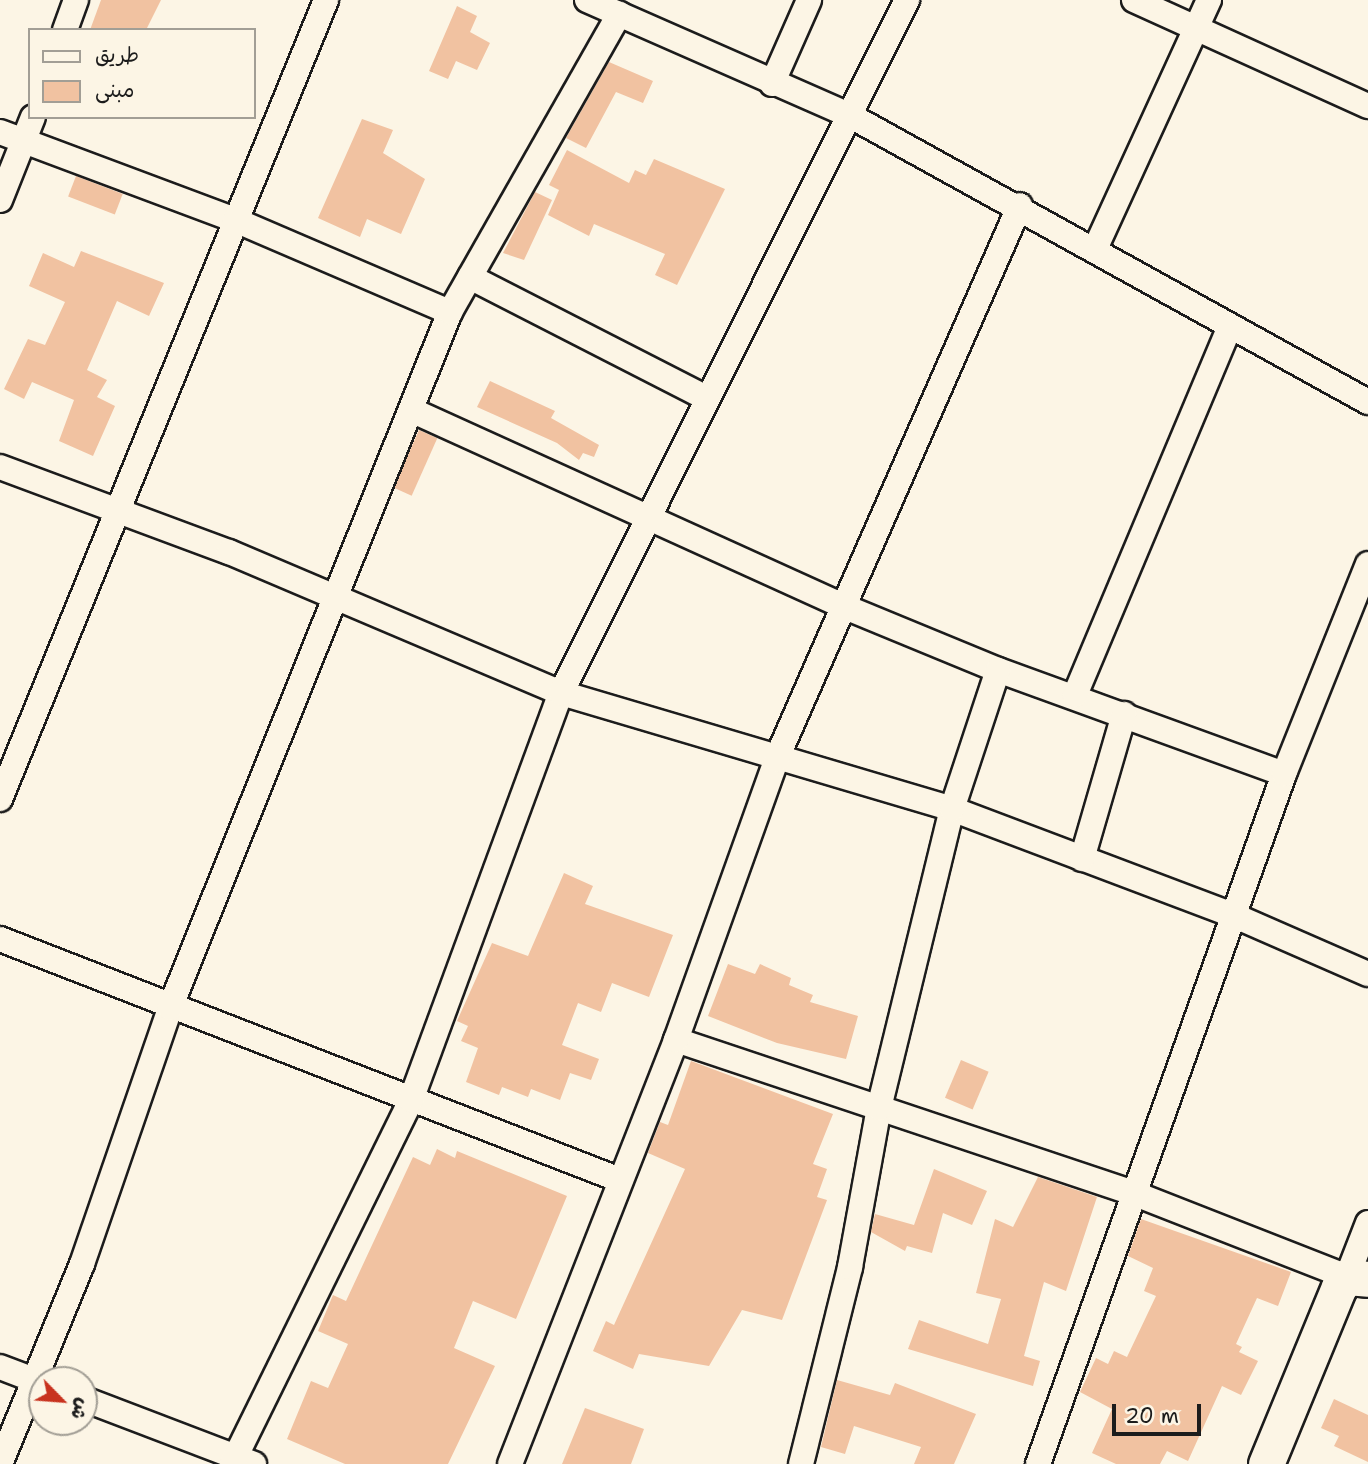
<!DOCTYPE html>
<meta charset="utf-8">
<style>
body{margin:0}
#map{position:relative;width:1368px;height:1464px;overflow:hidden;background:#fcf5e5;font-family:"Shantell Sans","Playpen Sans Arabic",sans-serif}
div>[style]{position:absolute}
.building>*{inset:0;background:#f1c2a1;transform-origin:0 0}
.roads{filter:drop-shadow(2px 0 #1c1c1c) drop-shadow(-2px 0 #1c1c1c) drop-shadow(0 2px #1c1c1c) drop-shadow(0 -2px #1c1c1c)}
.street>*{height:24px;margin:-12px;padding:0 12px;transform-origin:12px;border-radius:12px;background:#fcf5e5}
.secondary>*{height:35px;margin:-17.5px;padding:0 17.5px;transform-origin:17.5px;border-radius:17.5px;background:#fcf5e5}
span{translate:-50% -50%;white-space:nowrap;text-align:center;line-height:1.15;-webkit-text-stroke:6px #fcf5e5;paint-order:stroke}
.legend{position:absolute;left:28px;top:28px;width:228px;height:91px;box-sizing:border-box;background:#fcf5e5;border:2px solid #a29e95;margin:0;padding:9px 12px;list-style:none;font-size:21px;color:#1c1c1c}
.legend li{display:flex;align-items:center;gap:14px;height:35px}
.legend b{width:35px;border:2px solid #a29e95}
.north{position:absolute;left:28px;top:1366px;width:70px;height:70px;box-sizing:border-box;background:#fcf5e5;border:2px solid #a29e95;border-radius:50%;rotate:115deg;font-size:19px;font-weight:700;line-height:28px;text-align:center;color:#1c1c1c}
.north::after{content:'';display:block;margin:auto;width:24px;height:32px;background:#c8321e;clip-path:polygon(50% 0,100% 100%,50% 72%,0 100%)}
.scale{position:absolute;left:1112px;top:1404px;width:89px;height:32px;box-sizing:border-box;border:4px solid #1c1c1c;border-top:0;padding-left:9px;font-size:21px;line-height:24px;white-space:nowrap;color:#1c1c1c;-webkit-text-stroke:5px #fcf5e5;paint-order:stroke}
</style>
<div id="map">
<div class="building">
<div style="clip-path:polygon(101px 0,161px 0,146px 30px,90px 30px)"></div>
<div style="clip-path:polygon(457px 6px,477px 16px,470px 32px,490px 43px,477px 70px,456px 61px,448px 79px,429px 71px)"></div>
<div style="clip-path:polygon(609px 62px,653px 81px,643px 103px,616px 92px,586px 148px,566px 138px)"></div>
<div style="clip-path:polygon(362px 119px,393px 130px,383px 153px,425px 179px,401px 234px,367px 219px,360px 237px,318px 218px)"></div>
<div style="clip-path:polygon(567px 150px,629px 183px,635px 170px,646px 175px,654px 159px,725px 189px,677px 285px,655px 275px,665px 254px,594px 224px,589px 236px,548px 215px,559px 190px,549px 185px)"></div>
<div style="left:76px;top:176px;width:50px;height:22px;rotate:21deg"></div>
<div style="clip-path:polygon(535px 192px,552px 200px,524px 260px,503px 253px)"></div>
<div style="clip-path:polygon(81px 251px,164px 283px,149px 316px,117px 301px,87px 370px,107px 380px,97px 397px,115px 406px,93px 456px,59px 441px,74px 400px,32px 382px,24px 399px,4px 389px,28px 339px,45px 345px,65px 302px,29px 286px,43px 253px,74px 267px)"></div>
<div style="clip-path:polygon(490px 381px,555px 411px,551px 418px,599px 445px,594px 457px,583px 453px,579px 460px,557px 443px,477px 407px)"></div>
<div style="left:419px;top:430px;width:20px;height:63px;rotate:24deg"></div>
<div style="clip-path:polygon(564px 873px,593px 886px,585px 904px,673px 935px,649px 997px,612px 983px,601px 1012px,578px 1003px,562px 1045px,599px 1059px,591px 1080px,570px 1073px,560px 1100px,531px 1089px,528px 1097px,502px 1087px,499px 1095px,466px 1082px,478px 1048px,461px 1041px,468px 1026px,457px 1021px,492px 943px,528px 956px)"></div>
<div style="clip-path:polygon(728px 964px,755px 974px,760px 964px,791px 978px,789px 985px,813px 995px,810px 1002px,858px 1016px,846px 1059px,777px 1043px,708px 1016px)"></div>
<div style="left:961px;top:1060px;width:30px;height:41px;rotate:23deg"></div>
<div style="clip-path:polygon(691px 1061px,833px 1114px,813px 1164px,827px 1169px,817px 1197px,827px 1200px,782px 1320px,742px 1310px,709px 1366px,639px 1354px,633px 1369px,593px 1351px,606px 1321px,614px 1325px,685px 1169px,648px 1153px,660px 1122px,668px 1125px)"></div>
<div style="clip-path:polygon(437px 1149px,455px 1158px,457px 1151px,567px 1196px,516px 1319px,473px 1301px,454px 1348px,495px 1366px,448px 1464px,345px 1464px,287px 1439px,311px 1381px,328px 1388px,348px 1344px,318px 1331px,333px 1295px,346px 1301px,413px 1157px,430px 1165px)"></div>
<div style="clip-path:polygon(934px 1169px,987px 1191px,972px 1225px,943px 1213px,932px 1253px,907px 1246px,905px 1251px,871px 1232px,875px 1214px,914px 1225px)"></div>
<div style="clip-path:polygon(1038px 1177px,1097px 1197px,1066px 1291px,1044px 1282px,1024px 1356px,1040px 1361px,1033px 1386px,908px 1349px,919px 1320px,988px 1344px,1001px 1299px,976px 1293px,995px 1219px,1013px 1227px)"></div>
<div style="clip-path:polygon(1141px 1219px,1291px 1272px,1278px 1306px,1257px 1298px,1236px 1344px,1242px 1347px,1239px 1352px,1258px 1361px,1241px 1395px,1222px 1386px,1188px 1461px,1167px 1451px,1160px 1464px,1116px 1464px,1092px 1453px,1112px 1409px,1080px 1392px,1096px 1358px,1108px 1364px,1114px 1351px,1127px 1357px,1156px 1296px,1144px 1291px,1153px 1268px,1128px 1256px)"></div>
<div style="clip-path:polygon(837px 1380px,890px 1395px,895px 1383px,976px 1414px,954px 1464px,914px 1464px,921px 1447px,854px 1426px,845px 1454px,821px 1447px)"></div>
<div style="clip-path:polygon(1334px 1399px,1368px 1415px,1368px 1462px,1334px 1446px,1339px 1436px,1321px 1428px)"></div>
<div style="clip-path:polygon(585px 1408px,644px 1429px,631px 1464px,562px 1464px)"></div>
</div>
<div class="roads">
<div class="street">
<div style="left:587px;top:0;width:286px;rotate:23.7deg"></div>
<div style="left:849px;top:115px;width:593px;rotate:28.94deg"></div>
<div style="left:1134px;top:0;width:257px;rotate:24.4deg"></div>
<div style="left:65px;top:30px;width:32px;rotate:-70deg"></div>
<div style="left:772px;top:84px;width:92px;rotate:-66.2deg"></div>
<div style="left:0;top:132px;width:251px;rotate:20.5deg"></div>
<div style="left:235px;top:220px;width:234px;rotate:23.2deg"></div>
<div style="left:0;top:200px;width:89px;rotate:-68.3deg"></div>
<div style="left:1095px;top:249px;width:274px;rotate:-65.4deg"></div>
<div style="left:470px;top:277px;width:264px;rotate:27.1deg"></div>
<div style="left:411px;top:410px;width:477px;rotate:24.4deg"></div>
<div style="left:845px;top:607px;width:165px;rotate:22.4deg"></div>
<div style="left:998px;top:670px;width:304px;rotate:20deg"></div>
<div style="left:0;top:467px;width:244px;rotate:20.4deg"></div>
<div style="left:229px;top:552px;width:361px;rotate:23deg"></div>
<div style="left:561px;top:693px;width:408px;rotate:16.5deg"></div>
<div style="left:952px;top:809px;width:300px;rotate:20.7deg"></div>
<div style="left:1233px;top:915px;width:147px;rotate:23.6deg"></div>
<div style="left:1075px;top:695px;width:400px;rotate:-67.2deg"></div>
<div style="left:0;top:799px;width:863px;rotate:-67.8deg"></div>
<div style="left:1082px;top:859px;width:151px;rotate:-73.8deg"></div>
<div style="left:0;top:939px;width:665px;rotate:21.24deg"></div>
<div style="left:676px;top:1040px;width:482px;rotate:18.5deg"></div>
<div style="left:1133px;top:1193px;width:230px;rotate:21.4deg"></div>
<div style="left:1347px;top:1277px;width:58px;rotate:-68.7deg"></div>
<div style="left:0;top:1367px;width:45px;rotate:20.9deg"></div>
<div style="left:84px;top:1399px;width:182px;rotate:20.9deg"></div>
<div style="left:0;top:1464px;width:216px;rotate:-67.7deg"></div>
<div style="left:82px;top:1264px;width:271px;rotate:-71deg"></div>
<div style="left:170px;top:1008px;width:750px;rotate:-68.09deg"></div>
<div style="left:450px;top:312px;width:343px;rotate:-60.4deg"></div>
<div style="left:232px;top:1464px;width:406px;rotate:-63.8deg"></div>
<div style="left:411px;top:1100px;width:434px;rotate:-69.8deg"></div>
<div style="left:561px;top:693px;width:775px;rotate:-63.47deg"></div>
<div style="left:510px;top:1464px;width:455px;rotate:-68.6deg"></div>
<div style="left:676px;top:1040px;width:297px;rotate:-70.3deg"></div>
<div style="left:776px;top:760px;width:606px;rotate:-66.27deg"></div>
<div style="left:801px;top:1464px;width:203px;rotate:-76deg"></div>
<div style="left:850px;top:1267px;width:162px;rotate:-79.7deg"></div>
<div style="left:879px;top:1108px;width:308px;rotate:-76.3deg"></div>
<div style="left:952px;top:809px;width:146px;rotate:-71.7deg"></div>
<div style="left:1038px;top:1464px;width:733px;rotate:-70.38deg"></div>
<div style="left:1284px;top:774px;width:226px;rotate:-68.2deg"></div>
</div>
<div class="secondary">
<div style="left:1266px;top:1464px;width:191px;rotate:-67.6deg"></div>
<div style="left:1339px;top:1287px;width:13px;rotate:-51deg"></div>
<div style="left:1347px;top:1277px;width:21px;rotate:5deg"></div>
</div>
</div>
<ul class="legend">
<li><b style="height:9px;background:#fcf5e5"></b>طريق</li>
<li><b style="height:19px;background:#f1c2a1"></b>مبنى</li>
</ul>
<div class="north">ش</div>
<div class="scale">20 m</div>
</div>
